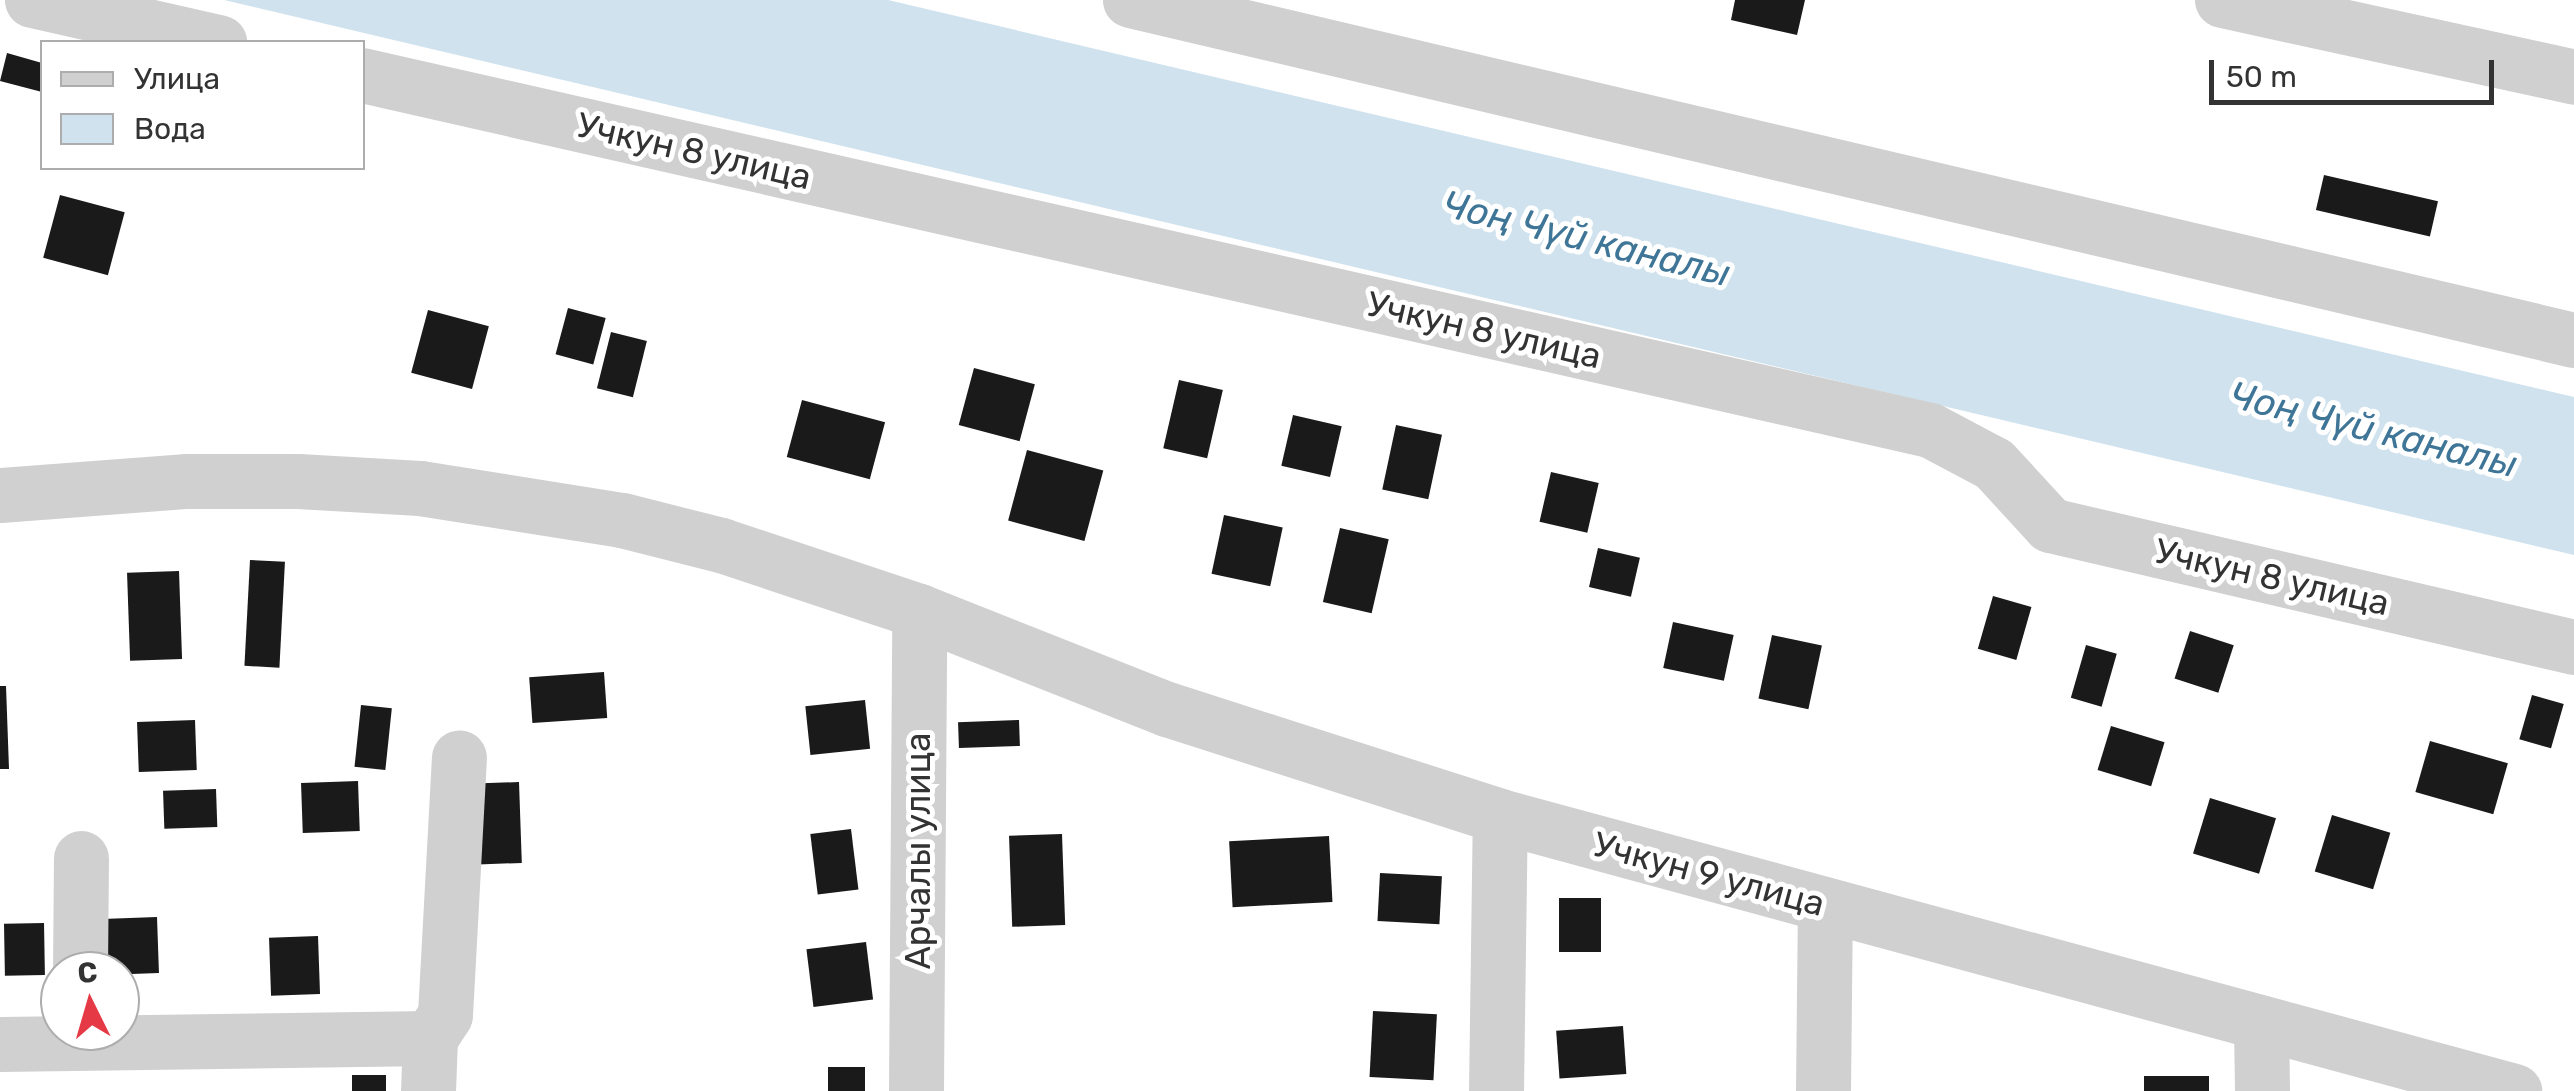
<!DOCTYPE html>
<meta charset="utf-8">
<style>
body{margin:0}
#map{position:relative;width:2574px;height:1091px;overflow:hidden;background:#fff;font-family:Rubik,sans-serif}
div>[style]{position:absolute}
.water>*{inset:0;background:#cfe2ee}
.building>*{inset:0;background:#1a1a1a;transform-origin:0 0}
.minor>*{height:55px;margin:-27.5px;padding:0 27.5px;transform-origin:27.5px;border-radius:27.5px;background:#d0d0d0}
span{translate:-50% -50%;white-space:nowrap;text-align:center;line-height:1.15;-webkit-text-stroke:10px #fff;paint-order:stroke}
.street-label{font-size:35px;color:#333}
.water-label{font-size:38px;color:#3f7597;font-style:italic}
.legend{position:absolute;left:40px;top:40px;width:325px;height:130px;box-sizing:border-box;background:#fff;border:2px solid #adadad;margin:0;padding:12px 18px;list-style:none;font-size:30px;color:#333}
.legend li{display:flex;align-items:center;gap:20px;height:50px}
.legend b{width:50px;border:2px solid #adadad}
.north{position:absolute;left:40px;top:951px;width:100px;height:100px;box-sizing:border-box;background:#fff;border:2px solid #adadad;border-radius:50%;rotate:355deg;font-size:28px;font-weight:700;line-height:40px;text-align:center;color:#333}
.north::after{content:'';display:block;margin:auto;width:35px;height:45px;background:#e63946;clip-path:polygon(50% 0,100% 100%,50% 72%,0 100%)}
.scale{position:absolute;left:2209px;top:60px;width:285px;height:45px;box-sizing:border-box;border:5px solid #333;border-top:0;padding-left:12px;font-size:30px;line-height:35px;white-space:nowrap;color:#333;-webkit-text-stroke:8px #fff;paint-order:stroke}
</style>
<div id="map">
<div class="water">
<div style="clip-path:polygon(224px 0,888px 0,2574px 397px,2574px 555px)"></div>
</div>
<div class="building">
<div style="clip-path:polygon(1735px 0,1805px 0,1797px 35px,1731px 20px)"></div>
<div style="clip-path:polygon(7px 53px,42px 63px,42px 92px,0 81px)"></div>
<div style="left:2324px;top:175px;width:117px;height:36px;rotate:13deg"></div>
<div style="left:60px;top:195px;width:67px;height:65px;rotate:15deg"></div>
<div style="left:568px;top:308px;width:39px;height:48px;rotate:15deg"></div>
<div style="left:428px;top:310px;width:63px;height:65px;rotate:15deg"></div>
<div style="left:611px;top:332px;width:37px;height:58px;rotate:14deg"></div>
<div style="left:974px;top:368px;width:63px;height:59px;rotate:15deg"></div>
<div style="left:1179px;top:380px;width:45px;height:70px;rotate:13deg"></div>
<div style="left:802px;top:400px;width:86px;height:59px;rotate:15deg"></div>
<div style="left:1293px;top:415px;width:50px;height:52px;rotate:13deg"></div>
<div style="left:1396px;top:425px;width:47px;height:66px;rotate:12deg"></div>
<div style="left:1027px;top:450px;width:79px;height:73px;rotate:15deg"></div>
<div style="left:1551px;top:472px;width:49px;height:51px;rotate:13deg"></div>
<div style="left:1224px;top:515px;width:60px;height:60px;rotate:12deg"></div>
<div style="left:1340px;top:528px;width:50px;height:76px;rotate:13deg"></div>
<div style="left:1598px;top:548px;width:43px;height:40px;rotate:13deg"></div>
<div style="left:250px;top:560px;width:35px;height:106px;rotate:3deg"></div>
<div style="left:179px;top:571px;width:88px;height:52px;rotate:88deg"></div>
<div style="left:1993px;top:596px;width:40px;height:55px;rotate:16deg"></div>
<div style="left:1673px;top:622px;width:62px;height:47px;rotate:12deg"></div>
<div style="left:2190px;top:631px;width:46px;height:50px;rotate:18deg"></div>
<div style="left:1772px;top:635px;width:51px;height:65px;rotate:12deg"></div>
<div style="left:2086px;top:645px;width:32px;height:55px;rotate:16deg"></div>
<div style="left:604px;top:672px;width:46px;height:75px;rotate:86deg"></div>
<div style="clip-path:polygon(0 686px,6px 686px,9px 769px,0 769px)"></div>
<div style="left:2532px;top:695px;width:33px;height:46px;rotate:16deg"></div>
<div style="left:865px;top:700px;width:49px;height:60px;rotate:84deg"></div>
<div style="left:361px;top:705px;width:31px;height:62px;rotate:6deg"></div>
<div style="left:195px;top:720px;width:50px;height:58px;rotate:88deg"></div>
<div style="left:1019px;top:720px;width:26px;height:61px;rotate:88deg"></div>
<div style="left:2111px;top:726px;width:56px;height:46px;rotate:17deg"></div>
<div style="left:2430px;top:741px;width:81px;height:53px;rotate:16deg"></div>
<div style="left:358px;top:781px;width:50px;height:57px;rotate:88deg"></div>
<div style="left:519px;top:782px;width:81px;height:44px;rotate:88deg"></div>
<div style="left:216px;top:789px;width:38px;height:53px;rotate:88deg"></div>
<div style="left:2210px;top:798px;width:69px;height:58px;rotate:17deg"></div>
<div style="left:2332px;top:815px;width:61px;height:59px;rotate:17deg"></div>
<div style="left:851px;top:829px;width:61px;height:41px;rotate:83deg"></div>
<div style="left:1062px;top:834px;width:91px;height:53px;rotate:88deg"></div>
<div style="left:1329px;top:836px;width:66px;height:100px;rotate:87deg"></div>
<div style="left:1380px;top:873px;width:62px;height:48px;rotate:3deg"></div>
<div style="left:1559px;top:898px;width:42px;height:54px"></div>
<div style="left:157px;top:917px;width:56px;height:55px;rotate:88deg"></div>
<div style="left:44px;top:923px;width:52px;height:40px;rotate:89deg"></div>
<div style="left:318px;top:936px;width:58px;height:49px;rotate:88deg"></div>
<div style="left:866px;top:942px;width:58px;height:60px;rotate:83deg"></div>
<div style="left:1373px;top:1011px;width:64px;height:66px;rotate:3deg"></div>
<div style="left:1623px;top:1026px;width:48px;height:67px;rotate:86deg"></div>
<div style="left:828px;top:1067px;width:37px;height:24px"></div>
<div style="left:352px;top:1075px;width:34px;height:16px"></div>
<div style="left:2209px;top:1076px;width:15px;height:65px;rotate:90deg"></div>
</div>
<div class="minor">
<div style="left:32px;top:0;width:192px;rotate:12.7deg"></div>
<div style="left:1130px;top:0;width:1483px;rotate:13.25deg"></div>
<div style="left:2222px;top:0;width:360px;rotate:12.3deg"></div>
<div style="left:362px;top:75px;width:1608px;rotate:12.76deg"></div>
<div style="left:1930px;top:430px;width:72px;rotate:28deg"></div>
<div style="left:1994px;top:464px;width:83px;rotate:47.4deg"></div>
<div style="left:2050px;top:525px;width:538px;rotate:13.11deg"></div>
<div style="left:0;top:495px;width:188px;rotate:-4.3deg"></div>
<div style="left:187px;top:481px;width:111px"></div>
<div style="left:298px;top:481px;width:122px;rotate:3.3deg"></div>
<div style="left:420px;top:488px;width:205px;rotate:9deg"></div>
<div style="left:622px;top:520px;width:102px;rotate:14.2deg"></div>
<div style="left:721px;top:545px;width:209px;rotate:18.4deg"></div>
<div style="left:919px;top:611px;width:267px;rotate:21.6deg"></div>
<div style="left:1167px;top:709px;width:350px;rotate:17.8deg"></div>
<div style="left:1500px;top:816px;width:1051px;rotate:15.17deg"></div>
<div style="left:80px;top:971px;width:113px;rotate:-89.5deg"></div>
<div style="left:2261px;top:1025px;width:66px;rotate:89.1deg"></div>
<div style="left:0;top:1044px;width:430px;rotate:-0.8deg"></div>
<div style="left:428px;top:1091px;width:53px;rotate:-87.8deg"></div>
<div style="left:430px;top:1038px;width:27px;rotate:-57deg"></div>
<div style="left:445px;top:1015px;width:258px;rotate:-86.9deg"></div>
<div style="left:916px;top:1091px;width:480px;rotate:-89.6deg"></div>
<div style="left:1496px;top:1091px;width:275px;rotate:-89.2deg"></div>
<div style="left:1823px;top:1091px;width:186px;rotate:-89.4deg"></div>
</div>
<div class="street-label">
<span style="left:694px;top:151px;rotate:13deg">Учкун 8 улица</span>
<span style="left:1484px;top:330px;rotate:13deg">Учкун 8 улица</span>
<span style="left:2272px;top:577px;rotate:13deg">Учкун 8 улица</span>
<span style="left:918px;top:851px;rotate:-90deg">Арчалы улица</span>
<span style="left:1709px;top:874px;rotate:15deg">Учкун 9 улица</span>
</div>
<div class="water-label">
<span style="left:1586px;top:239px;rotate:14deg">Чоң Чүй каналы</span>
<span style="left:2373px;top:430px;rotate:14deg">Чоң Чүй каналы</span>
</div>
<ul class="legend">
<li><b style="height:12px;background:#d0d0d0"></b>Улица</li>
<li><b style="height:28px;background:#cfe2ee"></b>Вода</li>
</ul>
<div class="north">С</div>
<div class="scale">50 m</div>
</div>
